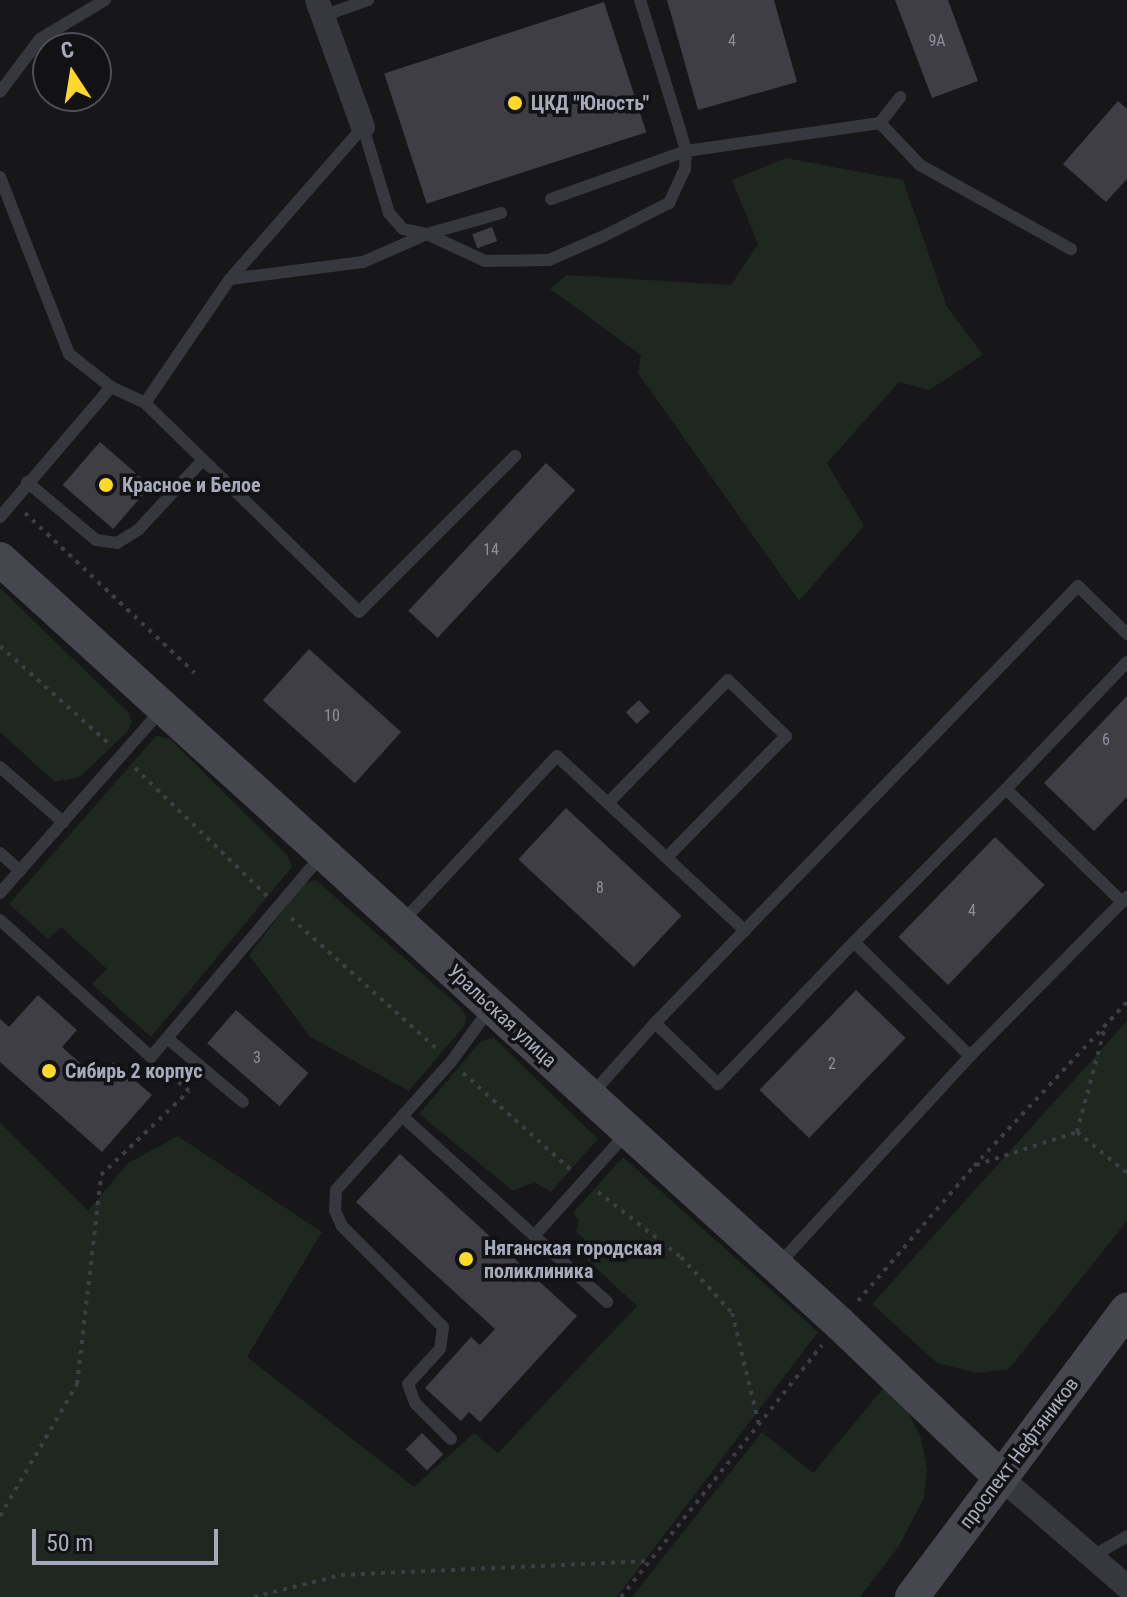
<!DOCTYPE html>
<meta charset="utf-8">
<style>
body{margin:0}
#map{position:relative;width:1127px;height:1597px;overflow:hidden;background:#171619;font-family:"Roboto Condensed",sans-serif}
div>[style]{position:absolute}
.green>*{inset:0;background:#1e2720}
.building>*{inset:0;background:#3e3e44;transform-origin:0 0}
.path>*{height:4px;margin-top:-2px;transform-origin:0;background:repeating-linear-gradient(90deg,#3d3e45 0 4px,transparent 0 10px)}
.lane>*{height:12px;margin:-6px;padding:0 6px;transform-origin:6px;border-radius:6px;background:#37373e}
.street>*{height:24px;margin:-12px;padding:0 12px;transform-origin:12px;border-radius:12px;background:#37373e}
.secondary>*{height:34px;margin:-17px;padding:0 17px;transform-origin:17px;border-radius:17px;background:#45464e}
.dots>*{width:22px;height:22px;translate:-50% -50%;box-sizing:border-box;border:4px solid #121114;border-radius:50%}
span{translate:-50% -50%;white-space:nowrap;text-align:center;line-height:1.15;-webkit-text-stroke:7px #121114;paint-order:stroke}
.number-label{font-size:16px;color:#8d8f9c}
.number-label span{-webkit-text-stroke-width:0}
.poi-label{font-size:20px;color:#a7aaba;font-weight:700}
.left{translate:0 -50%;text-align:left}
.street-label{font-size:20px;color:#a7aaba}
.north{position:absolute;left:32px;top:32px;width:80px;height:80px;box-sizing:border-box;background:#121114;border:2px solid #4e4e56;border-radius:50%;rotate:348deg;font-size:22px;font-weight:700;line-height:32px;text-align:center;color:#a7aaba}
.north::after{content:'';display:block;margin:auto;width:28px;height:36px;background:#ffd828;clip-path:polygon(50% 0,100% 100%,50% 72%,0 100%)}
.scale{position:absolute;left:32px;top:1529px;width:186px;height:36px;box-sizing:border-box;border:4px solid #a7aaba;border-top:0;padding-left:10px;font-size:24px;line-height:28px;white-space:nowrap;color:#a7aaba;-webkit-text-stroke:6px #121114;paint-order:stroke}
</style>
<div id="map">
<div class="green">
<div style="clip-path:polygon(786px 158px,903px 180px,947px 307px,983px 355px,929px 390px,899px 382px,827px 463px,864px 526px,799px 601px,638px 373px,641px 355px,550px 289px,567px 275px,731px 285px,758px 244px,732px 180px)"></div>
<div style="clip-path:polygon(0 588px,128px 712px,132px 722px,128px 731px,80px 777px,55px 782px,0 732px)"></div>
<div style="clip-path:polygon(156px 736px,169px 738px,287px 855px,292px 867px,151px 1037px,92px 984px,107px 969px,61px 927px,48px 939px,9px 904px)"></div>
<div style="clip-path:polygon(316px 880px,462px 1009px,466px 1016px,465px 1025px,409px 1091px,310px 1037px,249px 955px,303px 884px)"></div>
<div style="clip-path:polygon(1127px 1021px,1127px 1221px,1009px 1369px,978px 1373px,937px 1363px,872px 1304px)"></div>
<div style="clip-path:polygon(494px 1038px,598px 1139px,551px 1192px,534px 1182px,513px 1191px,419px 1114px,481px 1041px)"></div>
<div style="clip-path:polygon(0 1122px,88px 1211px,128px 1163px,178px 1136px,322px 1232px,247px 1357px,414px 1487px,474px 1433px,498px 1453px,637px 1306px,586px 1259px,592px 1246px,576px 1232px,579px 1221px,573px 1213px,623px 1157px,818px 1332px,617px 1597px,0 1597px)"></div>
<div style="clip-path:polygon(885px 1386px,904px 1404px,921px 1438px,927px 1470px,924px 1498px,899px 1546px,860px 1597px,632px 1597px,762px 1432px,813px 1473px)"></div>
</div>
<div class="building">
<div style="clip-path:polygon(667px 0,774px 0,797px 82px,698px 110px)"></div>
<div style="clip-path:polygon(895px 0,948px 0,978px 81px,932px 98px)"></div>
<div style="left:604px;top:2px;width:137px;height:231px;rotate:72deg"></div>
<div style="clip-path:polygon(1118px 101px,1127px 109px,1127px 179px,1106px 202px,1063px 164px)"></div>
<div style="left:492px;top:227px;width:15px;height:21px;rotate:70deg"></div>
<div style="left:100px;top:442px;width:67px;height:57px;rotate:41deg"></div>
<div style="left:546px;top:463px;width:40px;height:202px;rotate:43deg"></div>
<div style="left:309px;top:649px;width:124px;height:69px;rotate:42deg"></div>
<div style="clip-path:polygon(1127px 696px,1127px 797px,1094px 831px,1044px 783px)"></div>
<div style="left:639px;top:700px;width:16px;height:18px;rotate:47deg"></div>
<div style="left:566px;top:808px;width:158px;height:70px;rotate:43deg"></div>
<div style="left:995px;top:837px;width:69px;height:139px;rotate:44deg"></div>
<div style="left:856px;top:990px;width:69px;height:139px;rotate:44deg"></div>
<div style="clip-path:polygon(38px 995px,77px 1030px,62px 1047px,98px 1079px,113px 1062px,152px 1095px,102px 1152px,0 1062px,0 1019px,9px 1027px)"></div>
<div style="left:236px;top:1010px;width:96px;height:44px;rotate:41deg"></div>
<div style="clip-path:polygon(400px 1154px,577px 1316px,480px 1422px,469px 1412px,461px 1421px,425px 1388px,471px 1337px,480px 1345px,495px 1329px,356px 1202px)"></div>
<div style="left:422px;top:1433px;width:30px;height:23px;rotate:45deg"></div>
</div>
<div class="path">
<div style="left:25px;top:513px;width:233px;rotate:43.3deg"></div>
<div style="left:0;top:646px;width:145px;rotate:41.9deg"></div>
<div style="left:135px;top:768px;width:184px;rotate:44.1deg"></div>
<div style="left:291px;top:918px;width:199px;rotate:41.9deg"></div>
<div style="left:463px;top:1073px;width:144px;rotate:41.9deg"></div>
<div style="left:1077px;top:1132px;width:65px;rotate:39.4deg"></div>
<div style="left:976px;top:1165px;width:106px;rotate:-18.1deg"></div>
<div style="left:1077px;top:1132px;width:109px;rotate:-75.1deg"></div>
<div style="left:598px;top:1192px;width:105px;rotate:38.1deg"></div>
<div style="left:681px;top:1257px;width:76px;rotate:47.7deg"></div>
<div style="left:732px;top:1313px;width:115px;rotate:76.4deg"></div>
<div style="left:858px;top:1301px;width:178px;rotate:-49.3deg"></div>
<div style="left:974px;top:1166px;width:224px;rotate:-47deg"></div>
<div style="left:0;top:1516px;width:153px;rotate:-59.7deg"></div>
<div style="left:77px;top:1384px;width:210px;rotate:-83.4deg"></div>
<div style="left:101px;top:1175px;width:122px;rotate:-43.7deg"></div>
<div style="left:189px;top:1091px;width:33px;rotate:-139deg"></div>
<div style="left:254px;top:1597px;width:90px;rotate:-14.2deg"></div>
<div style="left:341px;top:1575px;width:309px;rotate:-2.6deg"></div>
<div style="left:621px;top:1597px;width:322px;rotate:-51.4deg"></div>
</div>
<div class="lane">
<div style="left:323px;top:16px;width:48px;rotate:-19.6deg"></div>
<div style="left:0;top:92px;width:66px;rotate:-53deg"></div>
<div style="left:40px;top:39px;width:76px;rotate:-31deg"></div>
<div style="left:880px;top:123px;width:58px;rotate:46.4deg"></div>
<div style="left:920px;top:165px;width:173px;rotate:29.1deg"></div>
<div style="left:363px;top:127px;width:90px;rotate:73.2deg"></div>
<div style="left:389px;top:213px;width:21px;rotate:49deg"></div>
<div style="left:403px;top:229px;width:25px;rotate:12deg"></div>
<div style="left:427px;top:234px;width:64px;rotate:25deg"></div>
<div style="left:485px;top:261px;width:64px;rotate:-0.9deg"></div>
<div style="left:549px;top:260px;width:60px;rotate:-23.6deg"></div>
<div style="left:604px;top:236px;width:73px;rotate:-26.9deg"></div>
<div style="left:669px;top:203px;width:38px;rotate:-65deg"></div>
<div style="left:685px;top:169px;width:18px;rotate:-87deg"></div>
<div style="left:686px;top:151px;width:22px;rotate:-106deg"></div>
<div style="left:680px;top:130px;width:136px;rotate:-107.1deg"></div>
<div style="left:0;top:177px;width:190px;rotate:68.7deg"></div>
<div style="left:69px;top:354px;width:53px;rotate:38.2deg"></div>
<div style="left:111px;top:387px;width:38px;rotate:25deg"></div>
<div style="left:145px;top:403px;width:299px;rotate:44.3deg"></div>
<div style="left:359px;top:612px;width:221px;rotate:-45deg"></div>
<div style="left:551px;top:199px;width:143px;rotate:-19.6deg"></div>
<div style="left:686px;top:151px;width:196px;rotate:-8.2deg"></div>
<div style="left:880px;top:123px;width:33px;rotate:-52deg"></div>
<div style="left:230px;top:279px;width:134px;rotate:-7.3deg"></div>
<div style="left:363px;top:262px;width:70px;rotate:-23.6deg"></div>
<div style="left:427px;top:234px;width:77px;rotate:-15.8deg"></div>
<div style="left:145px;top:403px;width:150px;rotate:-55.6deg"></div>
<div style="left:230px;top:279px;width:202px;rotate:-48.8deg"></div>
<div style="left:27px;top:482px;width:90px;rotate:40deg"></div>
<div style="left:96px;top:540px;width:21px;rotate:8deg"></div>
<div style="left:117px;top:543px;width:26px;rotate:-32deg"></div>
<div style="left:139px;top:529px;width:94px;rotate:-47.2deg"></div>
<div style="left:0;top:517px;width:171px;rotate:-49.5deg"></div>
<div style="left:1127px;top:662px;width:175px;rotate:133.6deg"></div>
<div style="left:1006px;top:789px;width:162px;rotate:44.2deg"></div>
<div style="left:1122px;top:902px;width:7px;rotate:-45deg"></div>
<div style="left:0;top:767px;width:84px;rotate:41.1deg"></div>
<div style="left:1006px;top:789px;width:216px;rotate:134.8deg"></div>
<div style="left:854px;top:942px;width:163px;rotate:44.5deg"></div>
<div style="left:970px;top:1056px;width:216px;rotate:-45.4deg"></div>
<div style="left:608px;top:803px;width:172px;rotate:-45.7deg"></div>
<div style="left:728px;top:680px;width:81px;rotate:44deg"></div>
<div style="left:786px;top:736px;width:170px;rotate:134.5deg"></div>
<div style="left:0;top:853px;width:27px;rotate:42deg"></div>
<div style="left:0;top:893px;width:245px;rotate:-48.6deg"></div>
<div style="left:0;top:920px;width:204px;rotate:42.2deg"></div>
<div style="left:151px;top:1057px;width:265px;rotate:-49.8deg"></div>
<div style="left:402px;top:922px;width:227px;rotate:-47deg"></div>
<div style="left:557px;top:756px;width:257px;rotate:42.9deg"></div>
<div style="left:854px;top:942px;width:197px;rotate:133.8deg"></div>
<div style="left:718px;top:1084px;width:88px;rotate:-135.9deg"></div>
<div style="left:655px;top:1023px;width:608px;rotate:-45.93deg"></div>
<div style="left:1078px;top:586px;width:69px;rotate:44.4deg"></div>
<div style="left:167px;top:1038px;width:99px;rotate:40.1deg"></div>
<div style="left:591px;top:1095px;width:96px;rotate:-48.4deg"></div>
<div style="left:402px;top:1116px;width:277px;rotate:42.2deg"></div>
<div style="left:534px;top:1236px;width:137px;rotate:-48deg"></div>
<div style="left:777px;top:1266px;width:285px;rotate:-47.4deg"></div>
<div style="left:451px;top:1439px;width:51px;rotate:-135deg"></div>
<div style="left:415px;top:1403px;width:20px;rotate:-110deg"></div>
<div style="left:408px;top:1384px;width:47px;rotate:-47.6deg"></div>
<div style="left:440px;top:1349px;width:22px;rotate:-82deg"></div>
<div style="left:443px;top:1327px;width:143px;rotate:-135deg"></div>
<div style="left:342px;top:1226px;width:17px;rotate:-114deg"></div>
<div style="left:335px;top:1210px;width:20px;rotate:-87deg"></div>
<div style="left:336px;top:1190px;width:172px;rotate:-48.1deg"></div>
<div style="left:451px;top:1062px;width:68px;rotate:-54deg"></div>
<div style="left:1093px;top:1556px;width:39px;rotate:-30deg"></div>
</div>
<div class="street">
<div style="left:317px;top:0;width:135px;rotate:70.1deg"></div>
<div style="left:1000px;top:1477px;width:168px;rotate:40.9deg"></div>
</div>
<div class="secondary">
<div style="left:0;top:559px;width:1135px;rotate:42.32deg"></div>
<div style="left:839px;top:1323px;width:223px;rotate:43.7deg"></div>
<div style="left:912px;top:1597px;width:359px;rotate:-53.2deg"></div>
</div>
<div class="dots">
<div style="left:515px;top:103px;background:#ffd828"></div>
<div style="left:106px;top:485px;background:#ffd828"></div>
<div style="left:49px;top:1071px;background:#ffd828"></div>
<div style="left:466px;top:1259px;background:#ffd828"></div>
</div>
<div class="number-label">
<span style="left:732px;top:41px">4</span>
<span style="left:937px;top:41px">9А</span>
<span style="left:491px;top:550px">14</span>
<span style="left:332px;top:716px">10</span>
<span style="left:1106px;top:740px">6</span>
<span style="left:600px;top:888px">8</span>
<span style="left:972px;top:911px">4</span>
<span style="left:257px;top:1058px">3</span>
<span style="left:832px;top:1064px">2</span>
</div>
<div class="poi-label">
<span class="left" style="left:531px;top:103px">ЦКД "Юность"</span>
<span class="left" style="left:122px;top:485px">Красное и Белое</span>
<span class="left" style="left:65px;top:1071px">Сибирь 2 корпус</span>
<span class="left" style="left:484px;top:1260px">Няганская городская<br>поликлиника</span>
</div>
<div class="street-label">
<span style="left:502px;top:1016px;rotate:43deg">Уральская улица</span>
<span style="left:1019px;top:1453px;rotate:-53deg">проспект Нефтяников</span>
</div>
<div class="north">С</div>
<div class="scale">50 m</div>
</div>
